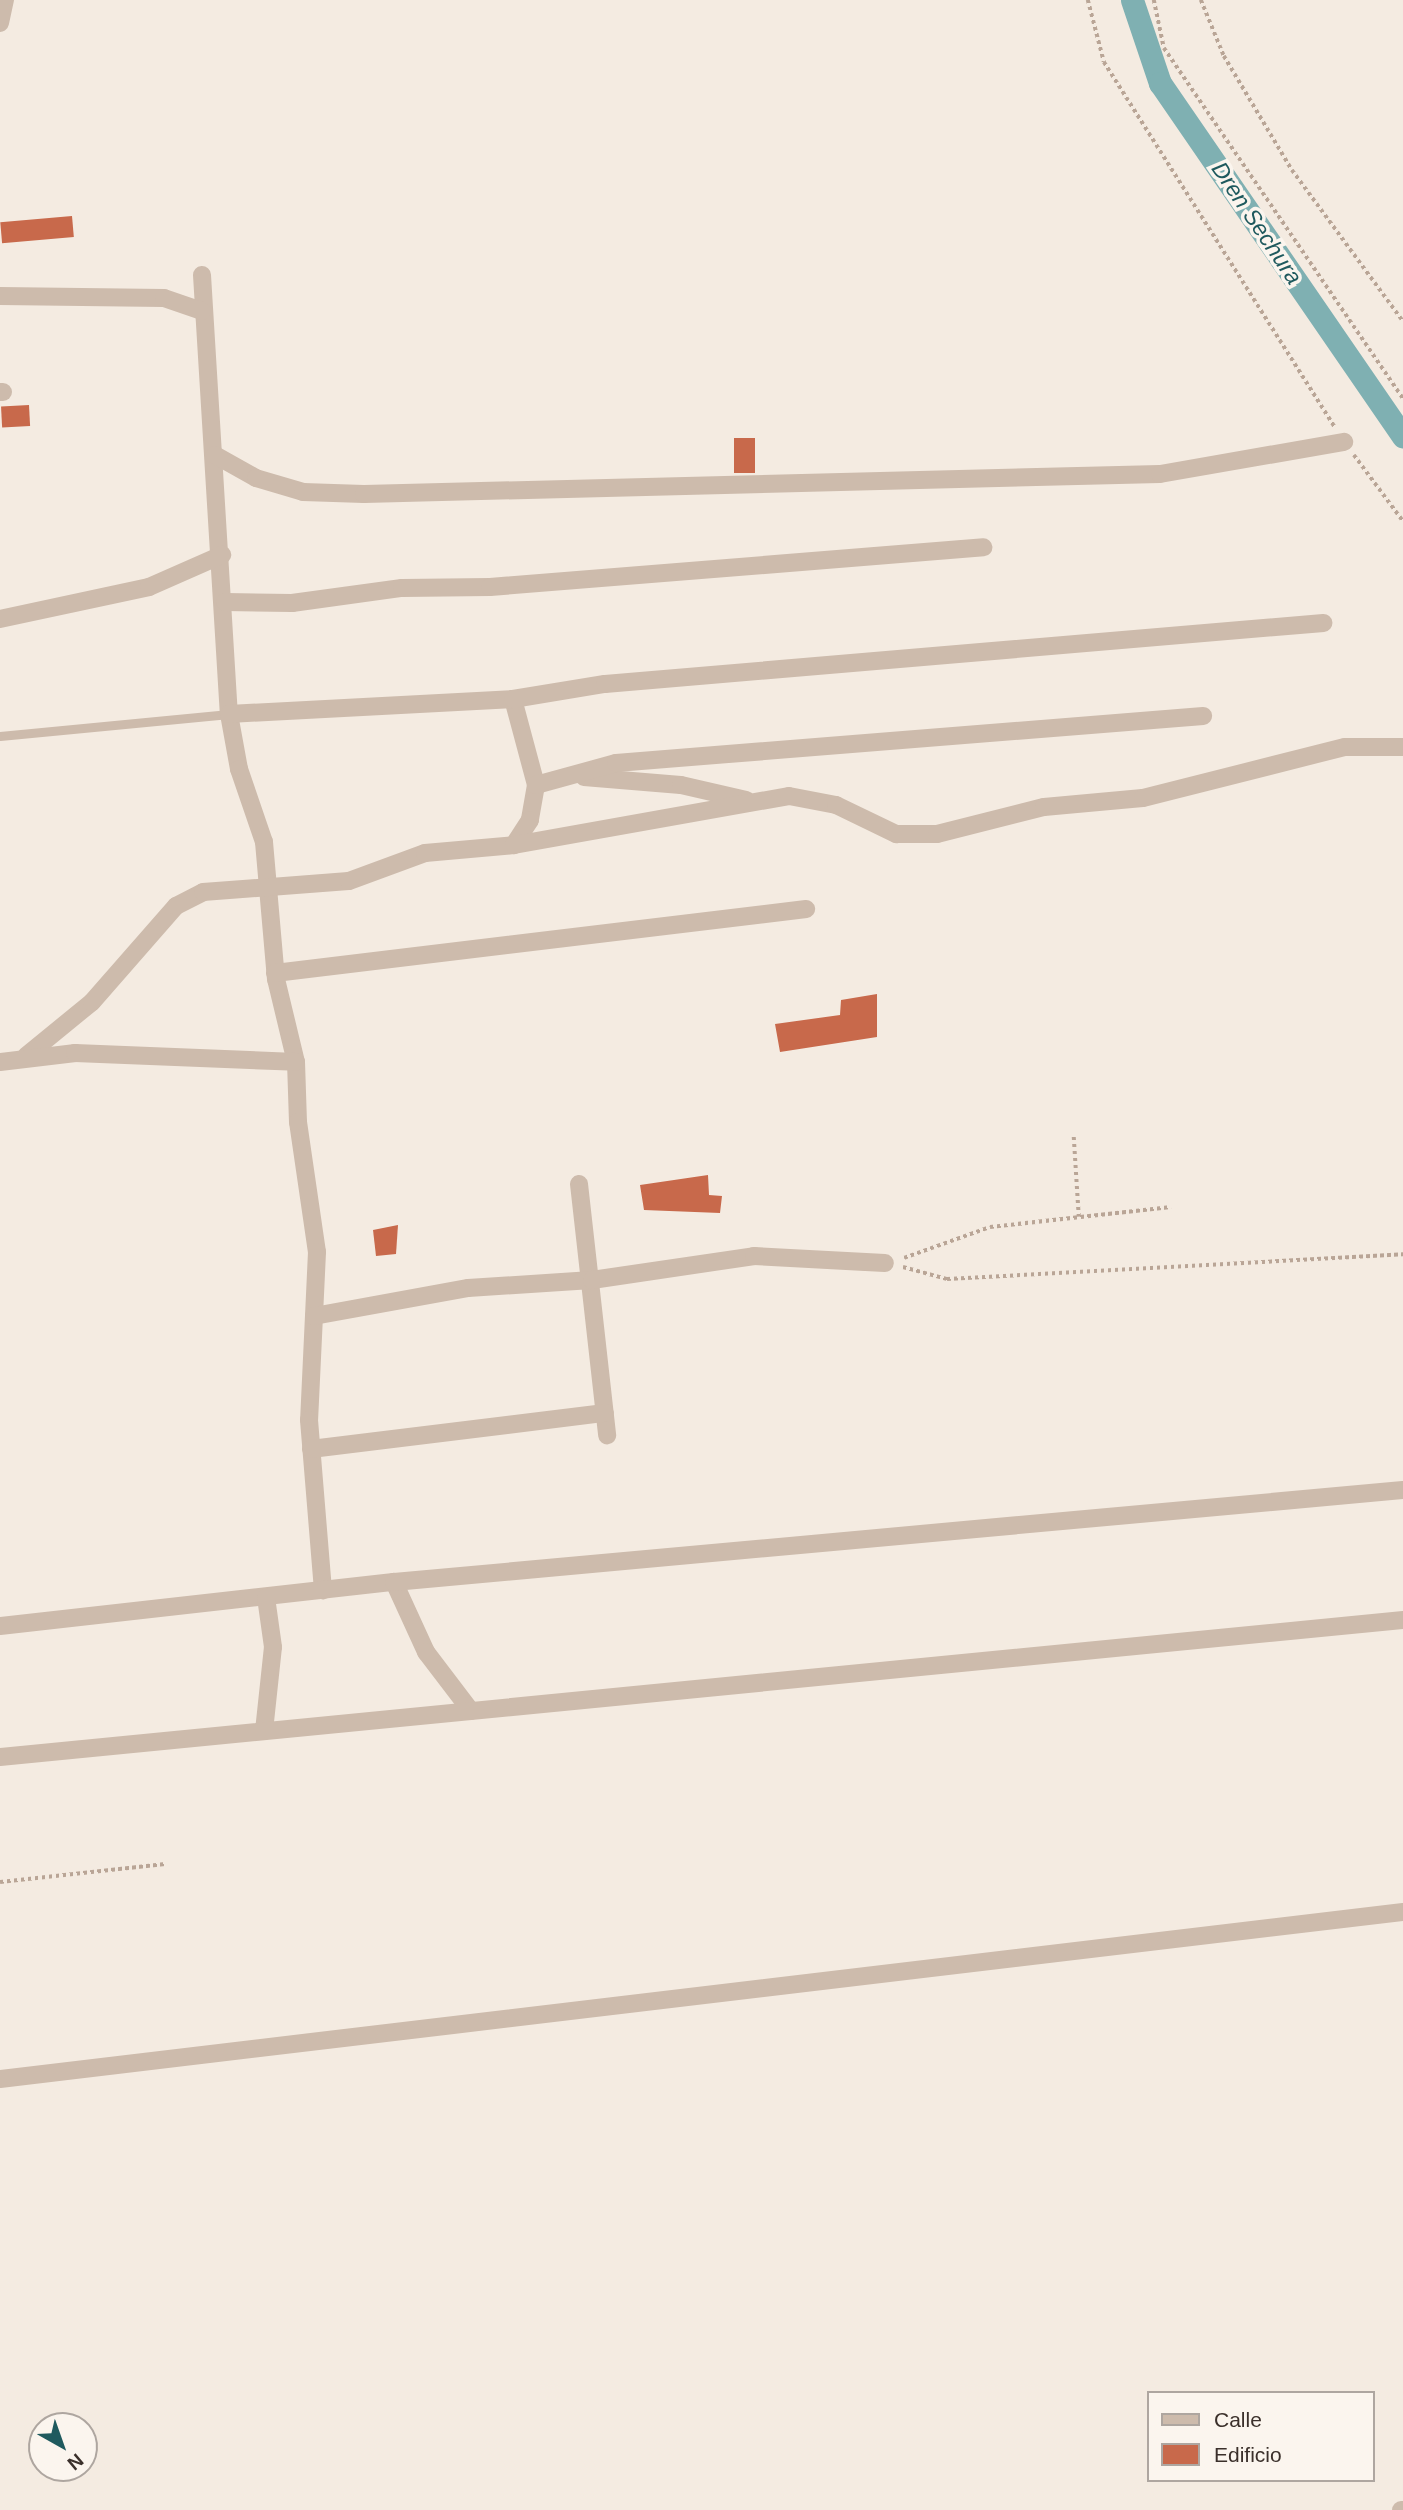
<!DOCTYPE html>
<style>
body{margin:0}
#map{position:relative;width:1403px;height:2510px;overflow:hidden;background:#f4ebe1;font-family:Arial,sans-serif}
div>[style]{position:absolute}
.canal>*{height:23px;margin:-11.5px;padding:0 11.5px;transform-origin:11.5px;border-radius:11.5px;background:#7fb0b2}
.building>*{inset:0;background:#c8694b;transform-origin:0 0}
.path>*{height:3.5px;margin-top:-1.75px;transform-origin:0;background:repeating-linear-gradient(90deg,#b9a596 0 3.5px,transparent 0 7px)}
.service>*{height:9px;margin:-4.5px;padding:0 4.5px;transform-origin:4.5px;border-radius:4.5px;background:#cdbbac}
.minor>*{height:18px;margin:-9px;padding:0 9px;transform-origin:9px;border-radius:9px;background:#cdbbac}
span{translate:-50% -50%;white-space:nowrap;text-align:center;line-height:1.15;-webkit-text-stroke:7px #fbf5ee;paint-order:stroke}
.water-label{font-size:23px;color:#1f5a5e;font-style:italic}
.legend{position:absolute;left:1147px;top:2391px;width:228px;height:91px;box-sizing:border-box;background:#fbf5ee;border:2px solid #aea6a0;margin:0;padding:9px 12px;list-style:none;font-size:21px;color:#3b302b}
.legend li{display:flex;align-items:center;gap:14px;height:35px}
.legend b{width:35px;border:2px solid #aea6a0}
.north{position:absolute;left:28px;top:2412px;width:70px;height:70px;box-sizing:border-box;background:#fbf5ee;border:2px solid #aea6a0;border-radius:50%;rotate:140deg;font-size:19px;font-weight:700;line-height:28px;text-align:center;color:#3b302b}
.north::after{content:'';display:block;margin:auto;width:24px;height:32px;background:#1f5a5e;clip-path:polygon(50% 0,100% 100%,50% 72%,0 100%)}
</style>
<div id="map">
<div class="canal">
<div style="left:1132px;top:0;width:88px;rotate:71.4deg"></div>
<div style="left:1160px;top:83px;width:429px;rotate:55.5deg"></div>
</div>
<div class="building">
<div style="left:72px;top:216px;width:21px;height:72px;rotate:85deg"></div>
<div style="left:29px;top:405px;width:21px;height:28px;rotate:87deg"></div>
<div style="left:734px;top:438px;width:21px;height:35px"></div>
<div style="clip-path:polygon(877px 994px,877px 1037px,780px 1052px,775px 1024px,840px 1015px,841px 1000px)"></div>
<div style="clip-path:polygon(708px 1175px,709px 1195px,722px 1196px,720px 1213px,644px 1210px,640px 1185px)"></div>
<div style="clip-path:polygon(398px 1225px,396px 1254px,376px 1256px,373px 1230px)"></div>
</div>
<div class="path">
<div style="left:1088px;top:0;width:64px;rotate:75.5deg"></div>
<div style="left:1104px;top:62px;width:431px;rotate:57.7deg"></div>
<div style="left:1154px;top:0;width:49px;rotate:78.2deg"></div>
<div style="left:1164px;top:48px;width:425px;rotate:55.7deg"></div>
<div style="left:1201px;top:0;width:61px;rotate:67.7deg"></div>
<div style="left:1224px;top:56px;width:133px;rotate:59.2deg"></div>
<div style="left:1292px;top:170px;width:187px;rotate:53.7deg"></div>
<div style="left:1354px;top:455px;width:82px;rotate:53.4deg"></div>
<div style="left:1074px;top:1137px;width:80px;rotate:86.4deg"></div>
<div style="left:904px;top:1258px;width:91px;rotate:-19.8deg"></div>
<div style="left:990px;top:1227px;width:182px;rotate:-6.3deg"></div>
<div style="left:903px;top:1267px;width:46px;rotate:15.3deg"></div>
<div style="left:947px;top:1279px;width:457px;rotate:-3.1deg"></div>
<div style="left:0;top:1882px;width:166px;rotate:-6.2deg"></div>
</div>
<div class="service">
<div style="left:0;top:736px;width:230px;rotate:-5.5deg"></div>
</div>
<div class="minor">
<div style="left:0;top:23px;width:24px;rotate:-78deg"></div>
<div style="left:202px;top:275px;width:440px;rotate:86.5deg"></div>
<div style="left:229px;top:714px;width:56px;rotate:79.7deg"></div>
<div style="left:239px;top:769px;width:77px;rotate:71.1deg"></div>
<div style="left:264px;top:842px;width:138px;rotate:85deg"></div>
<div style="left:276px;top:979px;width:85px;rotate:76.5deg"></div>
<div style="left:296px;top:1062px;width:60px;rotate:88.1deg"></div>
<div style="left:298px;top:1122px;width:131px;rotate:81.7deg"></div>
<div style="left:317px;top:1252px;width:168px;rotate:92.7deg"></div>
<div style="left:309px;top:1420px;width:171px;rotate:85.3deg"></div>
<div style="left:0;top:296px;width:164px;rotate:0.7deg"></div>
<div style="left:164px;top:298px;width:40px;rotate:18.9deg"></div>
<div style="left:0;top:392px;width:3px"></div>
<div style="left:215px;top:455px;width:47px;rotate:29.3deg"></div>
<div style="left:256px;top:478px;width:49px;rotate:16.6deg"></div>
<div style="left:303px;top:492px;width:61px;rotate:1.9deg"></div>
<div style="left:364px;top:494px;width:796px;rotate:-1.44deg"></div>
<div style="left:1160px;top:474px;width:187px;rotate:-9.9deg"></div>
<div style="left:225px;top:602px;width:67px;rotate:0.9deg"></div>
<div style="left:292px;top:603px;width:111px;rotate:-7.8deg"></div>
<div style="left:402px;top:588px;width:88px;rotate:-0.7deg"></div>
<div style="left:490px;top:587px;width:495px;rotate:-4.6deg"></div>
<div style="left:0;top:619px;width:152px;rotate:-12.1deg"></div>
<div style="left:149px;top:587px;width:80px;rotate:-23.7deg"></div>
<div style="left:513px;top:699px;width:89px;rotate:75deg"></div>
<div style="left:536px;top:785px;width:36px;rotate:100deg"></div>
<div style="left:530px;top:820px;width:30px;rotate:123deg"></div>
<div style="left:229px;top:714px;width:284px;rotate:-3deg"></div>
<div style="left:513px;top:699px;width:93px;rotate:-9.3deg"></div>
<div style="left:605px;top:684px;width:721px;rotate:-4.86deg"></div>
<div style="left:584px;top:777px;width:97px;rotate:4.7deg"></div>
<div style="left:681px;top:785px;width:67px;rotate:13deg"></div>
<div style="left:536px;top:785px;width:83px;rotate:-15.4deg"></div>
<div style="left:616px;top:763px;width:589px;rotate:-4.58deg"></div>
<div style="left:275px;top:973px;width:535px;rotate:-6.87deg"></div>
<div style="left:26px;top:1056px;width:85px;rotate:-39.3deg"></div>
<div style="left:92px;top:1002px;width:128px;rotate:-48.8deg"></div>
<div style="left:176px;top:906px;width:30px;rotate:-27deg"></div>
<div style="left:203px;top:892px;width:146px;rotate:-4.3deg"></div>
<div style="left:349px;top:881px;width:81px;rotate:-20.2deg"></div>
<div style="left:425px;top:853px;width:89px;rotate:-5.1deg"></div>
<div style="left:514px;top:845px;width:279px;rotate:-10.1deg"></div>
<div style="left:789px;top:796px;width:48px;rotate:10.8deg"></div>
<div style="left:836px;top:805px;width:67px;rotate:25.8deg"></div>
<div style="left:896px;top:834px;width:41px"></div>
<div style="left:937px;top:834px;width:110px;rotate:-14.2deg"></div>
<div style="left:1044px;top:807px;width:99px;rotate:-5.2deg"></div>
<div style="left:1143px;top:798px;width:208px;rotate:-14.2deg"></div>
<div style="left:1345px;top:747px;width:58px"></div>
<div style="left:0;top:1062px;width:76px;rotate:-6.8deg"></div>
<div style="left:75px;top:1053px;width:221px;rotate:2.3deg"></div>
<div style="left:579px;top:1184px;width:253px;rotate:83.6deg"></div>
<div style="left:314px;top:1316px;width:157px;rotate:-10.3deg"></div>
<div style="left:468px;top:1288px;width:124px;rotate:-3.7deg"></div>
<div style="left:592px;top:1280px;width:164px;rotate:-8.4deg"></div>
<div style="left:754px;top:1256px;width:131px;rotate:3.1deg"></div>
<div style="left:311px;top:1449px;width:296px;rotate:-7deg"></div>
<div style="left:394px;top:1582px;width:77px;rotate:65.4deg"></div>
<div style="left:426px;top:1652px;width:74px;rotate:52.7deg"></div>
<div style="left:0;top:1626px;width:396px;rotate:-6.4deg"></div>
<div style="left:394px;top:1582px;width:1013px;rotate:-5.21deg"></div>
<div style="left:264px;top:1731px;width:84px;rotate:-83.9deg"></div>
<div style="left:273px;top:1647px;width:50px;rotate:-98deg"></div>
<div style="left:0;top:1757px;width:1410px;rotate:-5.58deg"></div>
<div style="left:0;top:2079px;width:1413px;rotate:-6.79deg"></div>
<div style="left:1401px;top:2510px;width:2px"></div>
</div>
<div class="water-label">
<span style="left:1257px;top:223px;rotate:56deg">Dren Sechura</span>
</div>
<ul class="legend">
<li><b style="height:9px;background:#cdbbac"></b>Calle</li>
<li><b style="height:19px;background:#c8694b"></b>Edificio</li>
</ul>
<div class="north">N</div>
</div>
